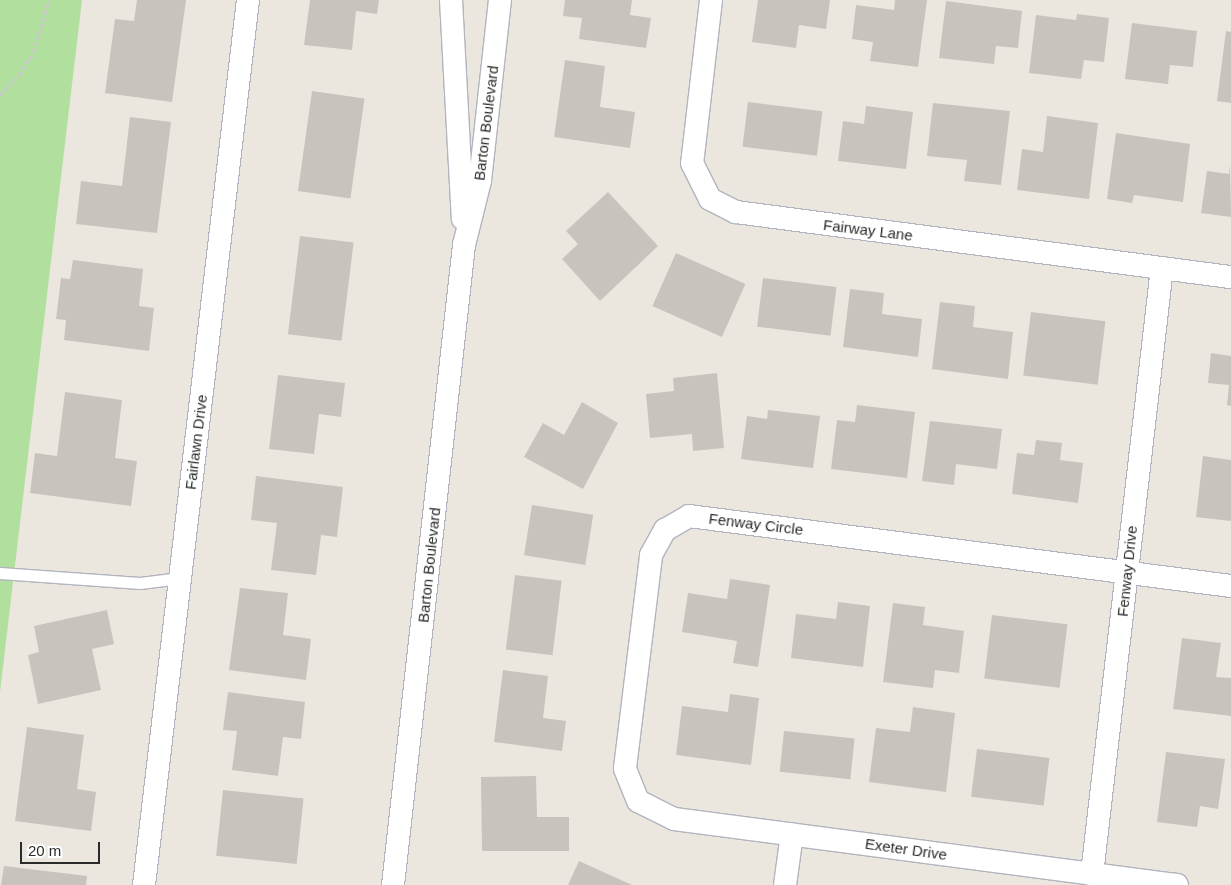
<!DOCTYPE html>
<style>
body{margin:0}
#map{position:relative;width:1231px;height:885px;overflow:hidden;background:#ece7de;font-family:Arial,sans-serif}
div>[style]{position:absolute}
.green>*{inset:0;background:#b1df9e}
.building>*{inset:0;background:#c8c3bd;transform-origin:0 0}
.path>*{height:3px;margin-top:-1.5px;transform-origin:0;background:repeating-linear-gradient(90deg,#c8c8c8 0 4px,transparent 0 6.5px)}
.roads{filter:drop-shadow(1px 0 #b1b4be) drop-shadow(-1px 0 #b1b4be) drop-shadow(0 1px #b1b4be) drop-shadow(0 -1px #b1b4be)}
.lane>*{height:11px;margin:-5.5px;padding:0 5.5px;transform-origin:5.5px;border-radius:5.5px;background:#fff}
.street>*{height:22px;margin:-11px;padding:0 11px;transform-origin:11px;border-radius:11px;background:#fff}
span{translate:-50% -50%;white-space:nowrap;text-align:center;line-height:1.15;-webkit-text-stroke:4px #fff;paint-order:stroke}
.street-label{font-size:15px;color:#2b2b2b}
.scale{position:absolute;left:20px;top:842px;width:80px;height:22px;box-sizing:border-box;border:2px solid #2b2b2b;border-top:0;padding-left:6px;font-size:15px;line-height:18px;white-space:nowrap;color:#2b2b2b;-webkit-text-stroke:4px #fff;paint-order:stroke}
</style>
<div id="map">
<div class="green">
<div style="clip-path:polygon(0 0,82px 0,0 692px)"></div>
</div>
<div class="building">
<div style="clip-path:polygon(137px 0,186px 0,172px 102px,105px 93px,115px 19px,134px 21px)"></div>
<div style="clip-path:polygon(310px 0,379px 0,377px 14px,356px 11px,352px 50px,304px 45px)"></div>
<div style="clip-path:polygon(565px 0,632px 0,630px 15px,651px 18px,646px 48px,579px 39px,582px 18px,563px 16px)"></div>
<div style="clip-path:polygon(758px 0,830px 0,826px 29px,799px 25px,796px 48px,752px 42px)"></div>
<div style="clip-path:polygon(895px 0,927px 0,918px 67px,870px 61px,873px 42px,852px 39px,856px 5px,894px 10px)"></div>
<div style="clip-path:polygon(946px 1px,1022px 11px,1018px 48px,996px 46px,994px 64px,939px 58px)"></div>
<div style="clip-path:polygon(1077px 14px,1109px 18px,1104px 62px,1084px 60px,1081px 79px,1029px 73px,1036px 15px,1076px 20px)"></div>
<div style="clip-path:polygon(1132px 23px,1197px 31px,1193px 67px,1170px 65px,1168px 84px,1125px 79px)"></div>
<div style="clip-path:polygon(1226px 31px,1231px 32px,1231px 103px,1217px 101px)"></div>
<div style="clip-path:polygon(565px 60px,605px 66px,600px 107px,635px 112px,630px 148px,554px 137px)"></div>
<div style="left:312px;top:91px;width:53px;height:101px;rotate:8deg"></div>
<div style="left:748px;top:102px;width:75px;height:45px;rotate:7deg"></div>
<div style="clip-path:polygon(933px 103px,1010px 111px,1001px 185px,964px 181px,967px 160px,927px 156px)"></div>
<div style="clip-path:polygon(866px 106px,913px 112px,906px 169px,838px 161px,843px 121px,864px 124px)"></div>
<div style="clip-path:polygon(1047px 116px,1098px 123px,1089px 199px,1017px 190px,1022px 149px,1043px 152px)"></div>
<div style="clip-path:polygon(130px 117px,171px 122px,157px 233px,76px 224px,81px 181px,122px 186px)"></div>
<div style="clip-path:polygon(1116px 133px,1190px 144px,1183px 202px,1134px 195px,1132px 203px,1107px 199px)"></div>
<div style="clip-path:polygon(1230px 164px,1231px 217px,1201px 213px,1207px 171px,1229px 174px)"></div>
<div style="clip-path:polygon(608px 192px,658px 246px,600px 301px,562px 259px,578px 244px,566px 231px)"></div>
<div style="left:300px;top:236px;width:54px;height:99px;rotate:7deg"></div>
<div style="left:676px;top:253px;width:76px;height:58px;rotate:24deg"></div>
<div style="clip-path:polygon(73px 260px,143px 269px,139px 306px,154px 308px,149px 351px,64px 340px,66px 320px,56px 319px,61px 278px,70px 279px)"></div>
<div style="left:763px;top:278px;width:74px;height:49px;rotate:7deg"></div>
<div style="clip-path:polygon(850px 289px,884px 293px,882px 314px,922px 319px,918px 357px,843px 347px)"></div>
<div style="clip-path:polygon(940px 302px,975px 306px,973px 327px,1013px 332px,1008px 379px,932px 369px)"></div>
<div style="left:1031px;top:312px;width:75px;height:64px;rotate:7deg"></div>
<div style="clip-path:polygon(1211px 353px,1231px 356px,1231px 406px,1227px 405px,1229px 385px,1208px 383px)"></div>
<div style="clip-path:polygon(717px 373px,724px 448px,693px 451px,692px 434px,650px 438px,646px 394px,674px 391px,673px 378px)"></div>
<div style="clip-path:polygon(278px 375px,345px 383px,341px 417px,319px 414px,314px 454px,269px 449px)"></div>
<div style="clip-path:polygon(65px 392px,122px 400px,115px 458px,137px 461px,131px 506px,30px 493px,35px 453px,57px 456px)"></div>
<div style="clip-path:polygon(582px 402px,618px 423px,583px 489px,524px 457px,543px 423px,564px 435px)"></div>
<div style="clip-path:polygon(857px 405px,915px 412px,907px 478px,831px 469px,837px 420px,855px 422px)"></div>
<div style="clip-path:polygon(768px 410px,820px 416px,813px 468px,741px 459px,747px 416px,767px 419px)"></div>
<div style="clip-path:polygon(930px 421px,1002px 429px,997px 469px,956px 464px,954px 485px,922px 481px)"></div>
<div style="clip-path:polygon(1036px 440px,1062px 443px,1060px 460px,1083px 463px,1078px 503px,1012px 494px,1017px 453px,1034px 455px)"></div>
<div style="clip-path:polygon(1203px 456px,1231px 460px,1231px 521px,1196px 517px)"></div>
<div style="clip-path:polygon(256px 476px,343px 487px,337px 537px,321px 535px,316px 575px,271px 570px,277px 523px,251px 520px)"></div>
<div style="left:532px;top:505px;width:62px;height:51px;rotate:9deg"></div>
<div style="left:515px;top:575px;width:47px;height:75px;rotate:7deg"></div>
<div style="clip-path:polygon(730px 579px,770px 585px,758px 667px,733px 663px,737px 641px,682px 632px,688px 593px,727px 599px)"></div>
<div style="clip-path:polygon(240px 588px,288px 593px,283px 635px,311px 639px,306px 680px,229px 670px)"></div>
<div style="clip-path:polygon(838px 602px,870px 606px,863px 667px,791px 658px,796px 614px,836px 619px)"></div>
<div style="clip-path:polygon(893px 603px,925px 607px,923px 625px,964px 631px,959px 673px,935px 670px,933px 688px,883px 682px)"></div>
<div style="clip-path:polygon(107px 610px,114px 644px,92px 649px,101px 690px,38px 704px,28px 655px,39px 652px,34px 626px)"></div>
<div style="left:992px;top:615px;width:76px;height:64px;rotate:7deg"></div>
<div style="clip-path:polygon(1182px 638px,1221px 643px,1216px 677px,1231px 678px,1231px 716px,1173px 709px)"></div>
<div style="clip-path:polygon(503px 670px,548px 676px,543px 718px,566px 721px,562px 751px,494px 742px)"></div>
<div style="clip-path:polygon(228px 692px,305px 702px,301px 739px,283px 737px,278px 776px,232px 770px,237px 731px,223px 730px)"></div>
<div style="clip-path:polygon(730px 694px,759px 698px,751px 765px,676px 755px,682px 706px,728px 712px)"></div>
<div style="clip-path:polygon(913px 707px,955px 713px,946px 792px,869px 782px,876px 728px,910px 732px)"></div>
<div style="clip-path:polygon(27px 727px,84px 735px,77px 789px,96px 792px,91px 831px,15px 821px)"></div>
<div style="left:784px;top:731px;width:71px;height:41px;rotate:6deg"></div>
<div style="left:977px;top:749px;width:73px;height:48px;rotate:7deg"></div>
<div style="clip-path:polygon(1166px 752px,1225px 759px,1218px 809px,1200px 806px,1197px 827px,1157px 822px)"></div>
<div style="clip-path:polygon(536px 776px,537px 817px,569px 817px,569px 851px,482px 851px,481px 777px)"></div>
<div style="left:223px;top:790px;width:81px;height:66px;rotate:6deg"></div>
<div style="clip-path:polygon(579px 861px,632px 885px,568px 885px)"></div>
<div style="clip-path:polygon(4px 866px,87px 876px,86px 885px,1px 885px)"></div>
</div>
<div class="path">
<div style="left:0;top:95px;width:28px;rotate:-46deg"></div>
<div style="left:19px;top:75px;width:27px;rotate:-57deg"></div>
<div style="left:34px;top:52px;width:54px;rotate:-73.9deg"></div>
</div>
<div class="roads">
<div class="lane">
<div style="left:0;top:573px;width:140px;rotate:4.1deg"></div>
<div style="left:140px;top:583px;width:40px;rotate:-7.1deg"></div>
</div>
<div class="street">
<div style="left:451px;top:0;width:219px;rotate:86.9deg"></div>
<div style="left:711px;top:0;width:164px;rotate:96.6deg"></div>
<div style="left:692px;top:163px;width:40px;rotate:63.4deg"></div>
<div style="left:710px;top:199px;width:29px;rotate:27deg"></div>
<div style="left:736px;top:212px;width:499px;rotate:7.5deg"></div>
<div style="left:1092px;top:874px;width:610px;rotate:-83.41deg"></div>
<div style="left:144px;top:885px;width:891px;rotate:-83.3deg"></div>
<div style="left:393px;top:885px;width:644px;rotate:-83.67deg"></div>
<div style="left:464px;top:245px;width:66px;rotate:-76deg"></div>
<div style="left:480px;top:181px;width:182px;rotate:-83.7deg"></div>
<div style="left:785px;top:885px;width:51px;rotate:-82.2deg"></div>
<div style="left:1177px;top:885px;width:507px;rotate:-172.52deg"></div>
<div style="left:674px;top:819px;width:40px;rotate:-153.4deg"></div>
<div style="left:638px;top:801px;width:35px;rotate:-112deg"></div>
<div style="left:625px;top:768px;width:215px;rotate:-83deg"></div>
<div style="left:651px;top:555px;width:29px;rotate:-61deg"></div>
<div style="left:665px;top:530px;width:28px;rotate:-30deg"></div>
<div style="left:689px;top:516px;width:547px;rotate:7.36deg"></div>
</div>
</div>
<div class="street-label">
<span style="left:486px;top:123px;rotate:-83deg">Barton Boulevard</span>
<span style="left:868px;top:230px;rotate:7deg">Fairway Lane</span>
<span style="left:196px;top:442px;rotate:-83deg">Fairlawn Drive</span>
<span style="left:756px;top:524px;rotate:7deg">Fenway Circle</span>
<span style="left:429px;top:565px;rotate:-84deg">Barton Boulevard</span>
<span style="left:1127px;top:571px;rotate:-84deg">Fenway Drive</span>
<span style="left:906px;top:849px;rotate:8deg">Exeter Drive</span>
</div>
<div class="scale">20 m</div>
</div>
